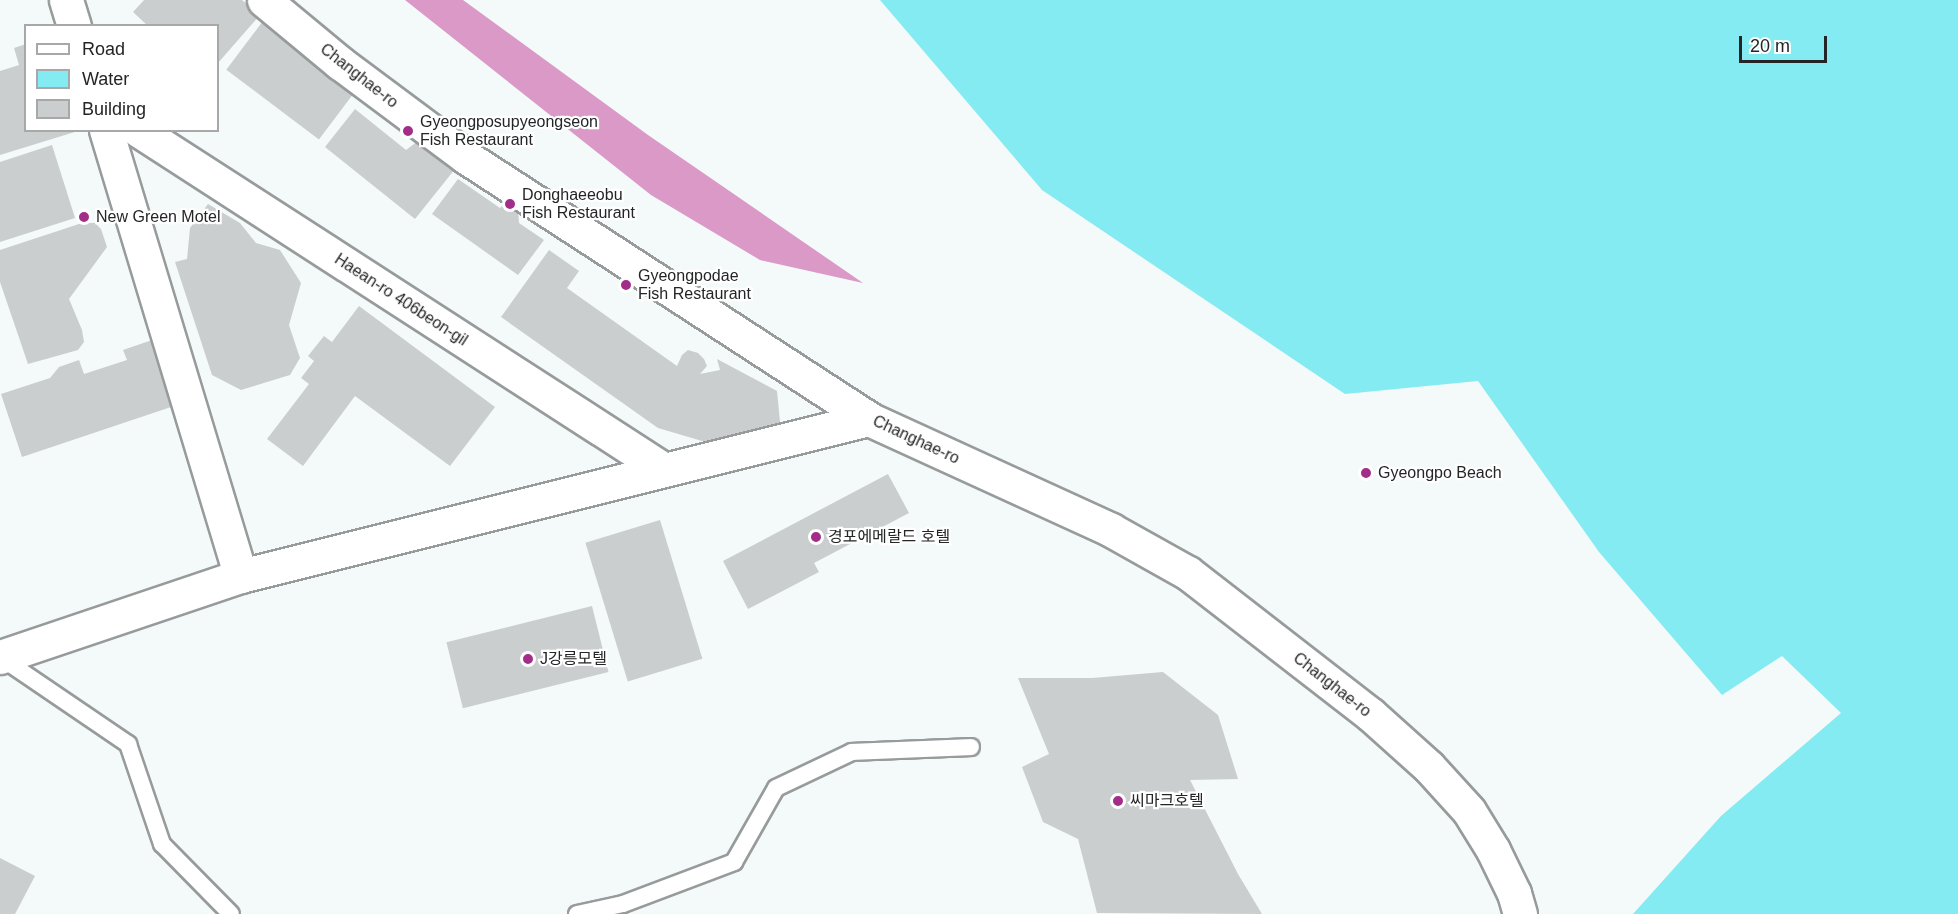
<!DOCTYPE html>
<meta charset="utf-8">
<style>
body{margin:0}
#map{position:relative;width:1958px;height:914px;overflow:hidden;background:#f4f9f9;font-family:Arial,"Noto Sans KR",sans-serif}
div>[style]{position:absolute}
.forest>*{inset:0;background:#da99c6}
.water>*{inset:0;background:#84ebf2}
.building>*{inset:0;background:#cacece;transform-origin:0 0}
.roads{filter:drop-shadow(2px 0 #979b9b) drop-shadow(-2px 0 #979b9b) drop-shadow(0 2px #979b9b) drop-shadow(0 -2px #979b9b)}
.lane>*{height:16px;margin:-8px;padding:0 8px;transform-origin:8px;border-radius:8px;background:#fff}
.street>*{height:33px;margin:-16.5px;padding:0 16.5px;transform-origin:16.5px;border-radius:16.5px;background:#fff}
.secondary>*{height:33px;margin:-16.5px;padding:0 16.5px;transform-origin:16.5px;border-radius:16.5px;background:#fff}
.dots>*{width:16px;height:16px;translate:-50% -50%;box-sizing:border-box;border:3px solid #fff;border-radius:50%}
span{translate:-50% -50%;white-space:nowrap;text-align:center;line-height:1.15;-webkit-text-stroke:4.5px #fff;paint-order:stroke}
.street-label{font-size:16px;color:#242526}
.poi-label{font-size:16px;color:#242526}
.left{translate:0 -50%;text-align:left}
.legend{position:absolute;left:24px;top:24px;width:195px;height:108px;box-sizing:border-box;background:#fff;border:2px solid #a7a8a8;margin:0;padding:8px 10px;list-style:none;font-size:18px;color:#242526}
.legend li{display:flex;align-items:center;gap:12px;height:30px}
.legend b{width:30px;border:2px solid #a7a8a8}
.scale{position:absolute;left:1739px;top:36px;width:88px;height:27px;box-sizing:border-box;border:3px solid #242526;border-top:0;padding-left:8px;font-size:18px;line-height:21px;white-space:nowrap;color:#242526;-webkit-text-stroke:4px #fff;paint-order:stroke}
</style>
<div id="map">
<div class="forest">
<div style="clip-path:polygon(405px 0,463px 0,648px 135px,863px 283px,760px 260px,651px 195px)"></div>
</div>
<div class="water">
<div style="clip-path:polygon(880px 0,1958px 0,1958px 914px,1633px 914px,1721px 816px,1841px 713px,1782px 656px,1722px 695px,1599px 552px,1478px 381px,1345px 394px,1042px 190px)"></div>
</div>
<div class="building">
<div style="clip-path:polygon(144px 0,242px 0,260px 15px,218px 63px,218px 26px,148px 26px,133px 12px)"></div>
<div style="left:266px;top:17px;width:116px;height:66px;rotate:37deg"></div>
<div style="clip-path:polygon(26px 44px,26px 130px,78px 131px,0 155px,0 71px,19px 65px,14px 48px)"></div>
<div style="clip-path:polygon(355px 109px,406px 150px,418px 141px,455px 169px,415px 219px,325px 147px)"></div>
<div style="clip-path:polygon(52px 145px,75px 218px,0 242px,0 162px)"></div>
<div style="clip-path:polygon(458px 179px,500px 208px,506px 202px,518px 210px,519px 223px,544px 240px,518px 275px,432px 214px)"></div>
<div style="clip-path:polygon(208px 204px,240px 223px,256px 243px,280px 250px,301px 283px,289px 325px,300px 358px,290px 375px,241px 390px,212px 375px,175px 262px,187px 259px,190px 228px)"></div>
<div style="clip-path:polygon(82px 223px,95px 223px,101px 229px,107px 247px,69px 299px,82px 330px,84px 342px,78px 350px,28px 364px,0 282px,0 250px)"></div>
<div style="clip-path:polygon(549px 250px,579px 271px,567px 288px,677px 366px,682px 355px,688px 350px,698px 353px,704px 359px,707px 366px,700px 374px,720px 370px,717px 359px,777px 391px,781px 432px,719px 446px,658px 428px,501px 317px)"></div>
<div style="clip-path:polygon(359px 306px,495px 407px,450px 466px,355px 396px,303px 466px,267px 439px,309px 384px,301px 378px,314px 361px,308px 356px,324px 336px,332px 342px)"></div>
<div style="clip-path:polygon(155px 339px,177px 405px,22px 457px,1px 394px,50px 378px,59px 367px,79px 360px,84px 374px,127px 360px,123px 350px)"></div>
<div style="clip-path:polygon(888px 474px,909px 513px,814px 563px,819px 572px,748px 609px,723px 561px)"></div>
<div style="left:660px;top:520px;width:145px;height:78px;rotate:73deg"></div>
<div style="left:592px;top:606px;width:68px;height:150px;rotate:76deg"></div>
<div style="clip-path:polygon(1163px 672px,1218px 715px,1238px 779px,1190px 780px,1238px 874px,1262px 914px,1097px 913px,1078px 839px,1043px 822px,1022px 767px,1049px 754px,1018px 678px,1092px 678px)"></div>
<div style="clip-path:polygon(0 858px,35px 876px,15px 914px,0 914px)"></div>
</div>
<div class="roads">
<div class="lane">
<div style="left:0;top:657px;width:155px;rotate:34.2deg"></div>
<div style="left:128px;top:744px;width:106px;rotate:71.2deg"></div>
<div style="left:162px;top:844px;width:98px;rotate:45.4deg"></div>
<div style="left:577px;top:914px;width:47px;rotate:-12.3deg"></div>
<div style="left:623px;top:904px;width:119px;rotate:-20.7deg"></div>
<div style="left:734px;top:862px;width:85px;rotate:-60.4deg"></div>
<div style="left:776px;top:788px;width:84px;rotate:-25.3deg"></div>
<div style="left:852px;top:752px;width:119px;rotate:-2.4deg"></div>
</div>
<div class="street">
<div style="left:66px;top:0;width:27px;rotate:73deg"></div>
<div style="left:106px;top:130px;width:466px;rotate:73.2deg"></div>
<div style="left:138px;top:130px;width:625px;rotate:32.85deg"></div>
<div style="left:0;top:657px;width:254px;rotate:-18.6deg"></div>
<div style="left:241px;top:576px;width:647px;rotate:-14.04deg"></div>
</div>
<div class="secondary">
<div style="left:264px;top:0;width:99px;rotate:39.7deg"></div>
<div style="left:340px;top:63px;width:157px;rotate:36.7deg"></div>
<div style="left:466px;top:157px;width:481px;rotate:33deg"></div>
<div style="left:869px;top:419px;width:266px;rotate:24.6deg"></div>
<div style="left:1111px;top:530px;width:88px;rotate:29.2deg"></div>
<div style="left:1188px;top:573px;width:230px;rotate:37.8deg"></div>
<div style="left:1370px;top:714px;width:79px;rotate:41.9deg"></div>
<div style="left:1429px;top:767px;width:59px;rotate:47.7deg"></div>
<div style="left:1469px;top:811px;width:46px;rotate:58.4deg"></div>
<div style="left:1493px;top:850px;width:48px;rotate:64deg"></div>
<div style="left:1514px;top:893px;width:22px;rotate:74deg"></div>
</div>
</div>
<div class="dots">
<div style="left:408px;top:131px;background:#a32e88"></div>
<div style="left:510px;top:204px;background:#a32e88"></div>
<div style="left:84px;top:217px;background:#a32e88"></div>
<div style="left:626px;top:285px;background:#a32e88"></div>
<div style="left:1366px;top:473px;background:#a32e88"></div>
<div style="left:816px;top:537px;background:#a32e88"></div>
<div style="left:528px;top:659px;background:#a32e88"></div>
<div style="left:1118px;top:801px;background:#a32e88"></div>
</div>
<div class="street-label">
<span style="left:359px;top:76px;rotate:38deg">Changhae-ro</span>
<span style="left:401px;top:300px;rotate:33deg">Haean-ro 406beon-gil</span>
<span style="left:916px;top:440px;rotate:25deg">Changhae-ro</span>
<span style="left:1332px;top:685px;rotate:38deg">Changhae-ro</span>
</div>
<div class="poi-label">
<span class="left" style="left:420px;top:131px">Gyeongposupyeongseon<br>Fish Restaurant</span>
<span class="left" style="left:522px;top:204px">Donghaeeobu<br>Fish Restaurant</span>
<span class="left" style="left:96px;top:217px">New Green Motel</span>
<span class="left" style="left:638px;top:285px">Gyeongpodae<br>Fish Restaurant</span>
<span class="left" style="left:1378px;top:473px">Gyeongpo Beach</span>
<span class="left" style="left:828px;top:537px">경포에메랄드 호텔</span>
<span class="left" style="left:540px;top:659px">J강릉모텔</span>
<span class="left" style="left:1130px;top:801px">씨마크호텔</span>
</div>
<ul class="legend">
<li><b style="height:8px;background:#fff"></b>Road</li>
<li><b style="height:16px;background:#84ebf2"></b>Water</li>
<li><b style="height:16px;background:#cacece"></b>Building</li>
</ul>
<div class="scale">20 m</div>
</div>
